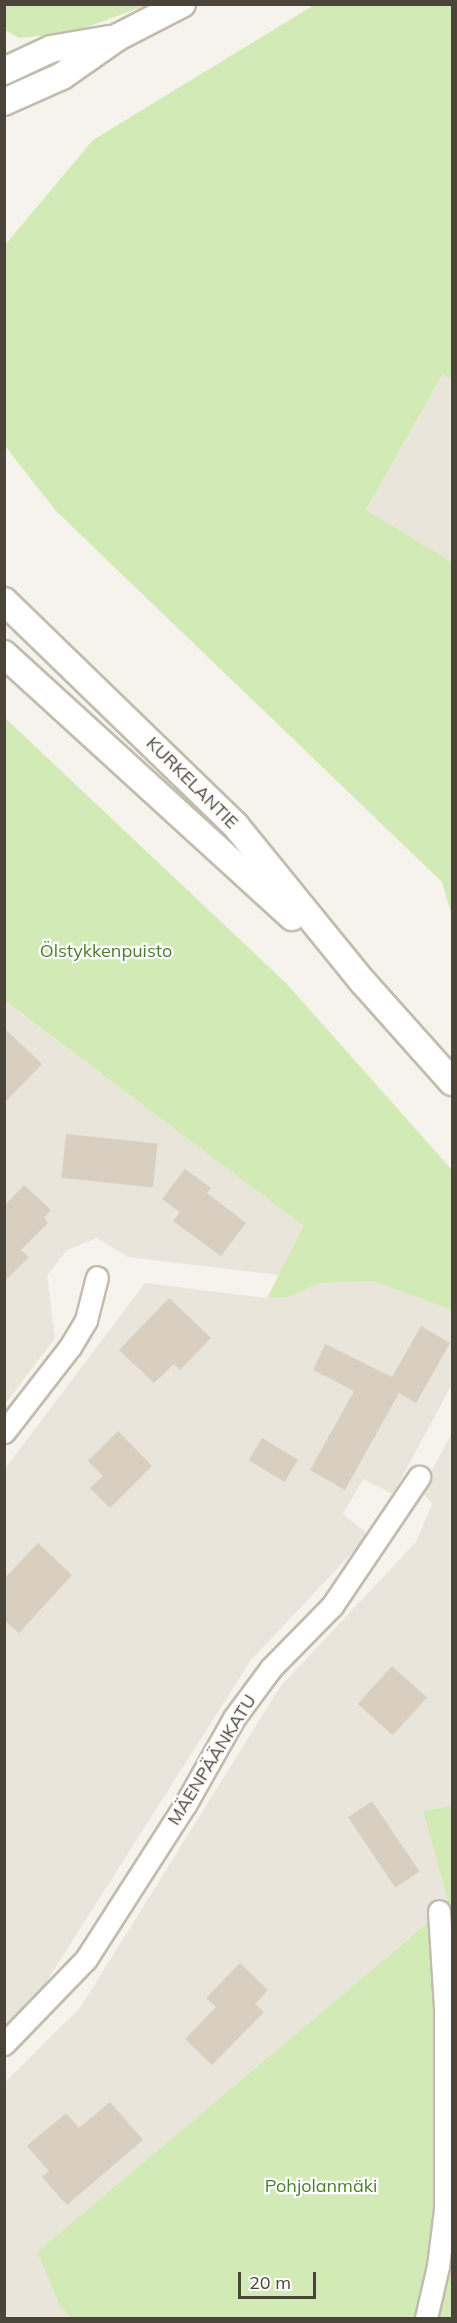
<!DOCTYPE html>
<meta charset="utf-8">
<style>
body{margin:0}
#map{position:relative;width:457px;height:2323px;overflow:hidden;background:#f6f3ec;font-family:Mulish,sans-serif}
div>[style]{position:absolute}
.residential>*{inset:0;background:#eae5da}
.green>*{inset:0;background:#d2eab5}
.building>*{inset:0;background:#d8cfc1;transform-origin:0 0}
.roads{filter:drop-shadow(2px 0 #c2bbae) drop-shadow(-2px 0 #c2bbae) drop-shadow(0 2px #c2bbae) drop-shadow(0 -2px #c2bbae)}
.minor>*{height:21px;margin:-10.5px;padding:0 10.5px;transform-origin:10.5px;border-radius:10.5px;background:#fff}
.tertiary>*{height:26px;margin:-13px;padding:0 13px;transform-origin:13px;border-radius:13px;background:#fff}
span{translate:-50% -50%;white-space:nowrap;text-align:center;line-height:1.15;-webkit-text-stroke:4.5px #fff;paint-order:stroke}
.street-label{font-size:18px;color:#4b4439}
.park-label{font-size:18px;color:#4a7f2a}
.frame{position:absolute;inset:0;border:6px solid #4b4439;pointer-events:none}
.scale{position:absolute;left:238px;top:2272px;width:78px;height:27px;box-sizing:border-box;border:3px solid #4b4439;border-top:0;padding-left:8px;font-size:18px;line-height:21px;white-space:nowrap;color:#4b4439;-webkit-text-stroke:4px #fff;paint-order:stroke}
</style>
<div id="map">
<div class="residential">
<div style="clip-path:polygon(444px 373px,452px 379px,452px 562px,366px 510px)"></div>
<div style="clip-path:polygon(4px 1001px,305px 1226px,279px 1275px,128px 1257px,97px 1238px,67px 1250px,47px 1275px,55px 1338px,5px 1404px)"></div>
<div style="clip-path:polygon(373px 1281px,452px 1310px,452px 1384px,393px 1494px,363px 1479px,343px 1514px,369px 1535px,251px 1660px,43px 1987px,5px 2025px,4px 1470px,145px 1283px,267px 1298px,288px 1297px,321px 1283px)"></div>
<div style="clip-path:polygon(452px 1433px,452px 1806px,423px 1811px,449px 1905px,37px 2252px,60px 2306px,71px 2318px,5px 2318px,5px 2082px,80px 2008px,280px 1687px,416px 1542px,432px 1504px,421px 1491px)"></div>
</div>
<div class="green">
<div style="clip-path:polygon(5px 5px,147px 5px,71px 33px,19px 38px,5px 30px)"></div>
<div style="clip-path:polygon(314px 5px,452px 5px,452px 379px,443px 374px,366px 510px,452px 562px,452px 916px,442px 882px,56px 511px,5px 446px,5px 245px,93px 140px)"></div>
<div style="clip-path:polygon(4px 717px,287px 984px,452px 1170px,452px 1310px,373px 1281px,321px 1283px,288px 1297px,267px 1298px,304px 1226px,5px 1001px)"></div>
<div style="clip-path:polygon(452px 1806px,452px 2318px,71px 2318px,60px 2306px,37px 2252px,449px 1905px,423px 1811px)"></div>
</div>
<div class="building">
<div style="clip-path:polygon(4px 1028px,42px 1064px,4px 1103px)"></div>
<div style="left:66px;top:1134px;width:92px;height:44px;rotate:6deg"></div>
<div style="clip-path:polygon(185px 1169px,211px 1188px,207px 1193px,246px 1223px,221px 1256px,173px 1221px,180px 1212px,162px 1199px)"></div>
<div style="clip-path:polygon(24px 1185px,51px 1210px,44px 1218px,48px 1223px,21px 1250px,29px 1257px,4px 1282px,4px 1206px)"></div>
<div style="clip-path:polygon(169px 1298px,211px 1338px,180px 1370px,174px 1364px,154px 1383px,119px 1350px)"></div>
<div style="clip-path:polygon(421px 1326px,450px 1343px,416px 1403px,399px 1393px,345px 1490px,310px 1470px,354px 1391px,313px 1370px,325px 1344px,392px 1377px)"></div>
<div style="clip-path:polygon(118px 1431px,152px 1466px,110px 1508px,90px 1488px,103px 1476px,88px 1461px)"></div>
<div style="left:262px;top:1438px;width:42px;height:26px;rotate:31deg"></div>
<div style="clip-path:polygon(38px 1543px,72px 1575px,19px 1633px,4px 1620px,4px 1579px)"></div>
<div style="left:392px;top:1666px;width:47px;height:51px;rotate:42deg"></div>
<div style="left:372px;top:1801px;width:85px;height:29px;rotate:56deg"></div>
<div style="clip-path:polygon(240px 1963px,268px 1990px,255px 2004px,264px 2012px,212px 2065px,185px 2039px,216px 2007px,206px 1998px)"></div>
<div style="clip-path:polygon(110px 2102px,143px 2140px,67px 2205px,42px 2177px,49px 2171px,27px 2146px,66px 2113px,79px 2128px)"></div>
</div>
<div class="roads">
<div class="minor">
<div style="left:4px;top:1432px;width:108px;rotate:-52.2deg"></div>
<div style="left:70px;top:1347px;width:31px;rotate:-59deg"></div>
<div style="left:86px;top:1320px;width:44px;rotate:-75.7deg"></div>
<div style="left:4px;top:2044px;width:118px;rotate:-46deg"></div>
<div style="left:86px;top:1959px;width:183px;rotate:-57.3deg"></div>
<div style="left:185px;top:1805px;width:100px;rotate:-60.6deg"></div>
<div style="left:234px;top:1718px;width:62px;rotate:-53.5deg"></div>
<div style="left:271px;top:1668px;width:87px;rotate:-45.5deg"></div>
<div style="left:332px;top:1606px;width:156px;rotate:-56deg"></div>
<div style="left:426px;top:2318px;width:53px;rotate:-77deg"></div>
<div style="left:438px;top:2266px;width:56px;rotate:-82.9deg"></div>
<div style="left:445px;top:2210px;width:203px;rotate:-90deg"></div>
<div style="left:445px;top:2007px;width:96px;rotate:-93.6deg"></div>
</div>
<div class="tertiary">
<div style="left:4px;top:71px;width:52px;rotate:-25.1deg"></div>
<div style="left:51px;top:49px;width:59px;rotate:-9.8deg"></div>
<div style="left:4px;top:102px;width:64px;rotate:-24.1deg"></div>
<div style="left:62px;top:76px;width:68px;rotate:-34.9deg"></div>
<div style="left:118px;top:37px;width:72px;rotate:-27.3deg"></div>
<div style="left:4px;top:601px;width:323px;rotate:44.1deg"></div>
<div style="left:236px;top:826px;width:201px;rotate:50.9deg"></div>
<div style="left:363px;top:982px;width:134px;rotate:48.3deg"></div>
<div style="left:4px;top:654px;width:390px;rotate:42.4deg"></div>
</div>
</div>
<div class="street-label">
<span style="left:192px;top:783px;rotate:45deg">KURKELANTIE</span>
<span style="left:212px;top:1760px;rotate:-58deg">MÄENPÄÄNKATU</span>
</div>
<div class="park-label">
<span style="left:106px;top:951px">Ölstykkenpuisto</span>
<span style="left:321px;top:2186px">Pohjolanmäki</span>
</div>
<div class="frame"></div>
<div class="scale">20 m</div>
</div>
